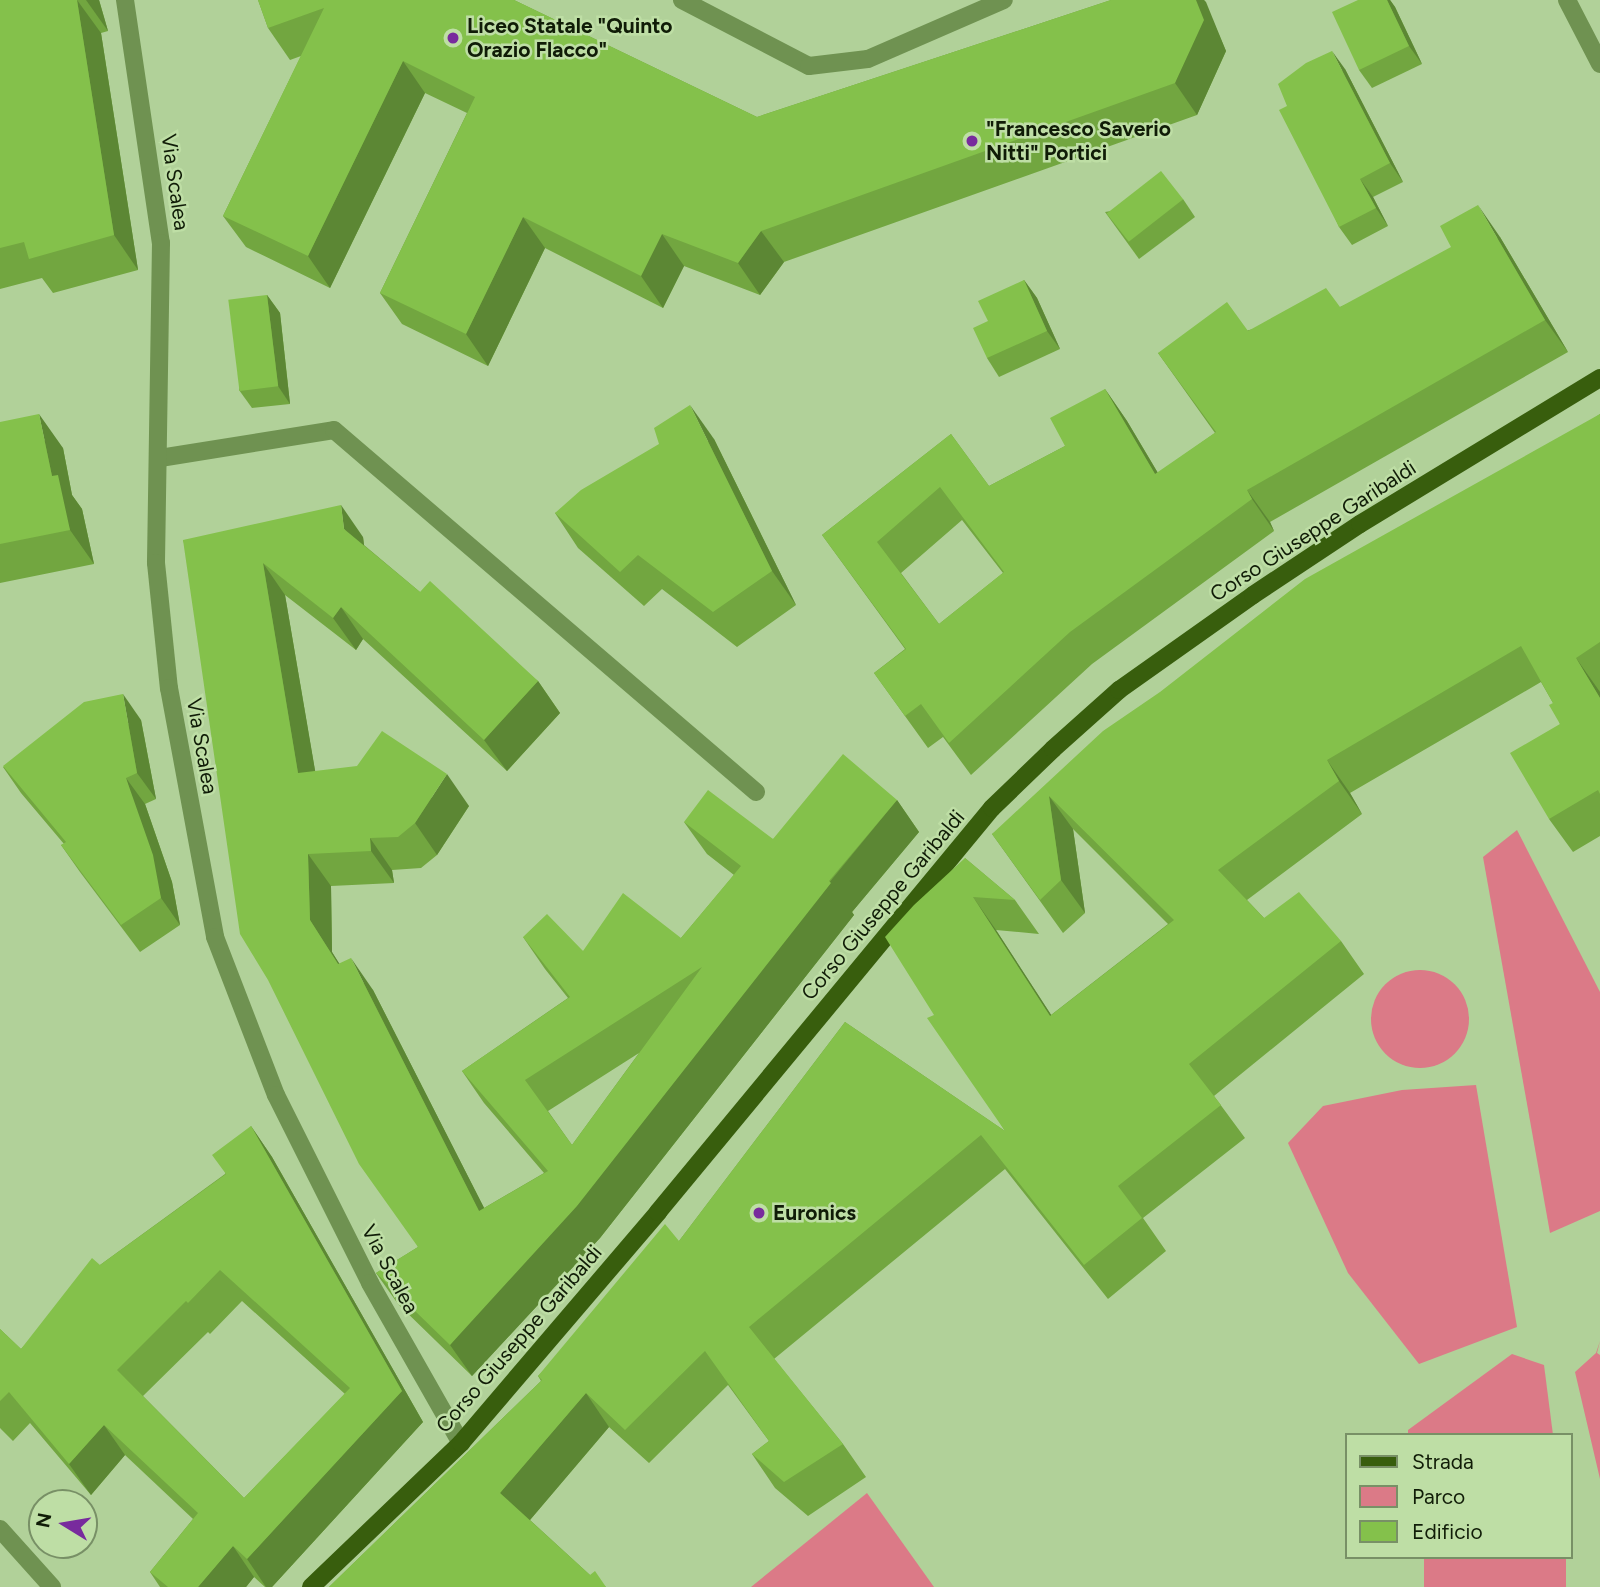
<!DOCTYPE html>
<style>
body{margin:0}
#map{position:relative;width:1600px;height:1587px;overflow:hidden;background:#b1d199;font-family:Figtree,sans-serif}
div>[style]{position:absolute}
.green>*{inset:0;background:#db7a87;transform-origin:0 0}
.round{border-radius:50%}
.service>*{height:18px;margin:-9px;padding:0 9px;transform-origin:9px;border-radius:9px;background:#6f9251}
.minor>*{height:18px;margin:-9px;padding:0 9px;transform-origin:9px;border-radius:9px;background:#6f9251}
.primary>*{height:18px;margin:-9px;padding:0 9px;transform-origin:9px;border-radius:9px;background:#385e0d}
.wall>*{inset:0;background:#72a640}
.shaded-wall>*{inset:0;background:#5c8734}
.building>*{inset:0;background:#84c14b;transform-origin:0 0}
.dots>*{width:19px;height:19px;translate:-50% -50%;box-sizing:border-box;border:4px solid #bedea5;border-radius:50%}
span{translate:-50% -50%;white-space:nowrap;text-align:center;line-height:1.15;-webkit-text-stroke:5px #bedea5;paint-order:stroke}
.poi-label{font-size:21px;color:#101c07;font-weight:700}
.left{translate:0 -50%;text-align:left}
.street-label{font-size:21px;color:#101c07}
.legend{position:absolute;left:1345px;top:1433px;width:228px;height:126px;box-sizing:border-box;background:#bedea5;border:2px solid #789066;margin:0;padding:9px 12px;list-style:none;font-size:21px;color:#101c07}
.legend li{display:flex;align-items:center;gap:14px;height:35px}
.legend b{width:35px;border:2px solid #789066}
.north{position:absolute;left:28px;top:1489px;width:70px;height:70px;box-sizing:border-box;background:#bedea5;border:2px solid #789066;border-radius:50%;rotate:281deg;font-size:19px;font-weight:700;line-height:28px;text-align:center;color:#101c07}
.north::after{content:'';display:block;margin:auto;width:24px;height:32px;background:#782b9d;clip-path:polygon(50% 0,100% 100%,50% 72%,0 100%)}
</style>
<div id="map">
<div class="green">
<div style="clip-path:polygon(1517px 830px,1600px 992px,1600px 1211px,1550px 1233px,1483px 857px)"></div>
<div class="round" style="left:1371px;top:970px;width:98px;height:98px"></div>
<div style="clip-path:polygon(1476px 1085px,1517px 1327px,1419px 1364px,1348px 1273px,1288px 1143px,1323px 1106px,1402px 1090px)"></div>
<div style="clip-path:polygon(1600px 1341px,1597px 1353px,1600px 1355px,1600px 1479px,1575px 1372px,1596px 1353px)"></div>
<div style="clip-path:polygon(1512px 1354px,1544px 1365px,1553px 1435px,1408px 1435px,1408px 1430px)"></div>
<div style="clip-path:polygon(867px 1493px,934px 1587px,751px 1587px)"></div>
<div style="left:1424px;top:1557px;width:142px;height:30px"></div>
</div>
<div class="service">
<div style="left:682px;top:0;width:143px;rotate:27.5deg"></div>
<div style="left:809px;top:66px;width:59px;rotate:-6.8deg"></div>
<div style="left:868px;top:59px;width:148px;rotate:-23.5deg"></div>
<div style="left:1567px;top:0;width:72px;rotate:62.7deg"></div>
<div style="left:160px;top:458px;width:176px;rotate:-9.1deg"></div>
<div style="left:334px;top:430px;width:556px;rotate:40.62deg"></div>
</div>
<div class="minor">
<div style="left:125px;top:0;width:246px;rotate:81.6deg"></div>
<div style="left:161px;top:243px;width:320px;rotate:90.9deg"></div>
<div style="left:156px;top:563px;width:126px;rotate:84.1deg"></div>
<div style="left:169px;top:688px;width:253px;rotate:79.5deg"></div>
<div style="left:215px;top:937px;width:169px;rotate:68.9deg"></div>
<div style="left:276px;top:1095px;width:210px;rotate:63.4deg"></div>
<div style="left:370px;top:1283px;width:184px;rotate:60.4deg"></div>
<div style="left:0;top:1529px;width:78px;rotate:48.1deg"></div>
</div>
<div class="primary">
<div style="left:311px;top:1587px;width:208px;rotate:-43.8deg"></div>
<div style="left:461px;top:1443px;width:304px;rotate:-49.5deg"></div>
<div style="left:658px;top:1212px;width:524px;rotate:-50.42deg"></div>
<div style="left:992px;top:808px;width:85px;rotate:-44deg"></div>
<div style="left:1053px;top:749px;width:89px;rotate:-41.8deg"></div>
<div style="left:1119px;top:690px;width:164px;rotate:-35.3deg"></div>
<div style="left:1253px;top:595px;width:128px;rotate:-33.6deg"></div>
<div style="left:1360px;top:524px;width:281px;rotate:-31.3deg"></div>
</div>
<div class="wall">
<div style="clip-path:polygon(0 0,99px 0,108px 31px,101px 33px,138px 270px,53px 293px,42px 278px,0 289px)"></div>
<div style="clip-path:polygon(258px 0,514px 0,757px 117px,1111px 0,1204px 0,1226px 51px,1197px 115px,784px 262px,760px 295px,684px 266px,663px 308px,545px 248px,488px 366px,402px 324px,380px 293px,467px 113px,425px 93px,330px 288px,246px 247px,223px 216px,301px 56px,290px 60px,268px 28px)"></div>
<div style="clip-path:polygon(1358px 0,1390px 0,1395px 7px,1422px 64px,1372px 88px,1359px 70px)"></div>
<div style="clip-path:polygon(1345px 69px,1403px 182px,1373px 197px,1388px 226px,1352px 245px,1339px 227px,1287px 106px)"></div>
<div style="clip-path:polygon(1183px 199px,1195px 217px,1139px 259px,1105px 212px)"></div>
<div style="clip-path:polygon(evenodd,1500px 237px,1568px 352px,1270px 522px,1274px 531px,1092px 664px,971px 775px,943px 737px,928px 748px,874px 673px,905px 649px,822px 535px,951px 434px,989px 486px,1065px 446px,1105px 389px,1127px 421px,1158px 473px,1215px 433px,1158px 353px,1340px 307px,1500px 237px,962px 520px,1003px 573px,939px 624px,901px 573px,962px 520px)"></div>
<div style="clip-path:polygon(1024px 280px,1037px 298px,1060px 349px,999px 377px,987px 358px,988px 321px)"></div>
<div style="clip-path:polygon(267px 295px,280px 313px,290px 404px,252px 408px,239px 390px)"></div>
<div style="clip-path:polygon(1600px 414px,1600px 836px,1573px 852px,1549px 819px,1560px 724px,1553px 703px,1541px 682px,1350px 793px,1362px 814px,1247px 900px,1264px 918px,1341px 941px,1364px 974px,1214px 1096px,1245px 1138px,1143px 1218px,1166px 1251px,1108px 1299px,1005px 1169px,774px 1359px,843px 1444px,866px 1477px,808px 1516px,775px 1488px,752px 1454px,769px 1441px,728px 1385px,649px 1463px,609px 1427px,530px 1520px,590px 1575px,606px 1587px,329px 1587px,541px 1381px,538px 1376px,679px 1241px,845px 1022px,1005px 1131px,934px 1015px,965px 858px,1015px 900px,1039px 934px,996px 930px,1051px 1015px,1168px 924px,1073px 829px,1085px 913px,1063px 933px,992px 834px)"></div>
<div style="clip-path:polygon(0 422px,63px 448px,72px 495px,82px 509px,94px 564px,0 583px)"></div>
<div style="clip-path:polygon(714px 439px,796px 605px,737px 647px,662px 589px,644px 606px,578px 548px,555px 513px)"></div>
<div style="clip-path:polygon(evenodd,363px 537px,364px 545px,420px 592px,538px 681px,560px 713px,507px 771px,363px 639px,356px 650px,285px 595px,315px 771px,469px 806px,437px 855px,421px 868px,392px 870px,394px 883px,331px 886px,332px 952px,339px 964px,373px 990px,484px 1208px,544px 1173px,484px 1103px,462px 1071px,568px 998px,545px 969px,523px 937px,583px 951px,681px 938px,734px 875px,707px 854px,684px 822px,773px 839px,897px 800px,919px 832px,852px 912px,854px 915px,600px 1238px,472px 1376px,398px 1304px,376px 1273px,418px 1247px,183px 540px,363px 537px,639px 1053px,572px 1145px,548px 1111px,639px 1053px)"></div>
<div style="clip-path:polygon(141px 720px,156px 799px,145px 804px,172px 882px,180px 925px,140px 952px,80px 872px,61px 845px,64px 844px,21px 793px,3px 767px)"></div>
<div style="clip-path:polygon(evenodd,251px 1126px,272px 1157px,423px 1422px,272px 1587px,265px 1587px,254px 1577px,246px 1587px,160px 1587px,150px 1572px,193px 1519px,125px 1455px,91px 1495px,30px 1423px,13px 1441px,0 1428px,0 1329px,21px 1349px,100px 1265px,225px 1174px,251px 1126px,242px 1301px,345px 1394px,244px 1498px,143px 1396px,208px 1332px,210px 1334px,242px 1301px)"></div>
</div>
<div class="shaded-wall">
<div style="clip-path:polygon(77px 0,101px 33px,138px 270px,114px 235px)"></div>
<div style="clip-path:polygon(86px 0,99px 0,108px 31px)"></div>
<div style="clip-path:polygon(1196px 0,1204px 0,1206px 2px,1226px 51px,1197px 115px,1175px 83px)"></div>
<div style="clip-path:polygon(1387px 0,1390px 0,1395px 7px,1422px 64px,1409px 46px)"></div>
<div style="clip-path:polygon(1332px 51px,1345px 69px,1403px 182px,1390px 163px)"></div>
<div style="clip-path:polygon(403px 61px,425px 93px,330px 288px,308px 256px)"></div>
<div style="clip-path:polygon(1360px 179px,1373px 197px,1388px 226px,1376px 208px)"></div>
<div style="clip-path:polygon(1478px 205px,1500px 237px,1568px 352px,1545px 320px)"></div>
<div style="clip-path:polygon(523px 217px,545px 248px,488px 366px,466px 334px)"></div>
<div style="clip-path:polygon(761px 231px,784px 262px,760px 295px,738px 263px)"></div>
<div style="clip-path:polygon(662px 234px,684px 266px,663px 308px,641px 276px)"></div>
<div style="clip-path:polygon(1024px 280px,1037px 298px,1060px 349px,1047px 331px)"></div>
<div style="clip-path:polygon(267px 295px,280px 313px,290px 404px,278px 386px)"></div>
<div style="clip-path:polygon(1105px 389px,1127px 421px,1178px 507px,1155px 474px)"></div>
<div style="clip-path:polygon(690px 405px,714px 439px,796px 605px,772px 571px)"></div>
<div style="clip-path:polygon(39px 414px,63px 448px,72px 495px,82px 509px,94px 564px,70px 530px,52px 476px)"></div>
<div style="clip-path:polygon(1247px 490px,1270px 522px,1274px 531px,1252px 499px)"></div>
<div style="clip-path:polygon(341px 505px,363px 537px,366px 561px,344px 529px)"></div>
<div style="clip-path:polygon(263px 563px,285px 595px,321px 805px,298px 773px)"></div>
<div style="clip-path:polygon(341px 607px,363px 639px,356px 650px,333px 618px)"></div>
<div style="clip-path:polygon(1576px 658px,1600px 692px,1600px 698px)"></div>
<div style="clip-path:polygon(538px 681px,560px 713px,507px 771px,484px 740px)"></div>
<div style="clip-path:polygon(123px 694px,141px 720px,156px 799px,137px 773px)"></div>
<div style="clip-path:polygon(1327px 760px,1350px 793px,1362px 814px,1339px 781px)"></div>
<div style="clip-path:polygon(447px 774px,469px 806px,437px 855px,415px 823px)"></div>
<div style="clip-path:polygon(126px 778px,145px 804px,172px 882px,180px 925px,161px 898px)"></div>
<div style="clip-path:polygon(1049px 796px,1073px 829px,1085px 913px,1061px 880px)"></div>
<div style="clip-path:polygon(897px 800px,919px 832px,852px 912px,854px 915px,600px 1238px,472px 1376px,450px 1345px)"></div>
<div style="clip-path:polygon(370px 838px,392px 870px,394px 883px,371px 851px)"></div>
<div style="clip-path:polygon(308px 854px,331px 886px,332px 952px,360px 996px,338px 964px,310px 920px)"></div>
<div style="clip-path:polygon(973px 897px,996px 930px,1074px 1050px,1050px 1016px)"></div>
<div style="clip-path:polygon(351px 958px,373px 990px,502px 1243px,479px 1211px)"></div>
<div style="clip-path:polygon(251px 1126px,272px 1157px,423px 1422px,272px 1587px,266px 1587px,247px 1559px,402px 1391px)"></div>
<div style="clip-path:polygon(586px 1393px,609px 1427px,524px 1527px,500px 1493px)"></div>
<div style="clip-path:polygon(104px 1425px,125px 1455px,91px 1495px,69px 1464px)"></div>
<div style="clip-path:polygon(233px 1546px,254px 1577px,246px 1587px,198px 1587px)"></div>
</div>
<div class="building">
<div style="clip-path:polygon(0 0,77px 0,114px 235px,29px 259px,24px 242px,0 248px)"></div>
<div style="clip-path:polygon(258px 0,514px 0,757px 117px,1111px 0,1196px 0,1204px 20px,1175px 83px,761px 231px,738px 263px,662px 234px,641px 276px,523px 217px,466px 334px,380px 293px,475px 97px,403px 61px,308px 256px,223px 216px,324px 8px,268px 28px)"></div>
<div style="clip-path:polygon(1358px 0,1387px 0,1409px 46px,1359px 70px,1332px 12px)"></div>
<div style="clip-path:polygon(1332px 51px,1390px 163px,1360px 179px,1376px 208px,1339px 227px,1279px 110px,1287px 106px,1278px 84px,1306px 63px)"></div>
<div style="left:1161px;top:171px;width:36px;height:69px;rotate:52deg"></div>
<div style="clip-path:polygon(evenodd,1478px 205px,1545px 320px,1247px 490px,1252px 499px,1070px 632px,949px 743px,921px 704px,905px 716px,874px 673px,906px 649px,822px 535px,951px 434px,989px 486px,1065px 446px,1050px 418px,1105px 389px,1155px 474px,1216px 432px,1158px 353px,1227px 302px,1248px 331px,1326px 288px,1340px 307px,1451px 247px,1440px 226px,1478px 205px,940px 487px,1004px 572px,939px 624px,877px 542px,940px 487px)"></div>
<div style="clip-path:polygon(1024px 280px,1047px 331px,987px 358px,973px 328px,988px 321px,978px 301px)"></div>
<div style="left:267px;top:295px;width:92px;height:39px;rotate:83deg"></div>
<div style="clip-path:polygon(690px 405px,772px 571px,713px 612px,638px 555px,620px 572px,555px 513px,581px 490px,659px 444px,654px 428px)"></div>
<div style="clip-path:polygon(39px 414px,52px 476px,58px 475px,70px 530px,0 544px,0 422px)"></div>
<div style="clip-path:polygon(1600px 414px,1600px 642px,1576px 658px,1600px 698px,1600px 794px,1598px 790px,1549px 819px,1510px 753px,1560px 724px,1549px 705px,1553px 703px,1521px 646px,1327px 760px,1339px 781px,1218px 870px,1264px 918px,1299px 892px,1341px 941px,1189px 1064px,1221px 1105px,1118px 1186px,1142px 1218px,1084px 1265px,981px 1135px,749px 1327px,843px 1444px,784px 1482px,752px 1454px,769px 1441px,705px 1351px,625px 1430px,586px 1393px,500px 1493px,590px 1575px,595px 1571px,606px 1587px,329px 1587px,542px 1380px,538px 1376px,665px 1224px,679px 1241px,845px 1022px,1005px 1131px,927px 1018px,934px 1015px,885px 937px,914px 905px,965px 858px,1015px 900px,973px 897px,1050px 1016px,1174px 920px,1049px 796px,1061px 880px,1040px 900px,992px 834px,1103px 731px,1160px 692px,1305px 579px)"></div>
<div style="clip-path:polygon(evenodd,341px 505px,344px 529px,420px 592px,430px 581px,538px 681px,484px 740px,341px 607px,333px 618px,263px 563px,298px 773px,357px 766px,382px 731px,447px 774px,415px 823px,398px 837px,370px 838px,371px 851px,308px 854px,310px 920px,338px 964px,351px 958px,479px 1211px,548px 1171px,462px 1071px,570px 997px,523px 937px,547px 914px,583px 951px,623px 893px,681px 938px,741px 866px,684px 822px,708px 790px,773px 839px,843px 754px,897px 800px,829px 881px,831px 883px,577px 1206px,450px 1345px,376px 1273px,418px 1247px,359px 1164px,268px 980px,240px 934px,183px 540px,341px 505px,702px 967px,572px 1145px,525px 1080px,702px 967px)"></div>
<div style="clip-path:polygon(123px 694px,137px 773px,126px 778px,153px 855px,161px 898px,121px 925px,61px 845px,66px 842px,3px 766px,84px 702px)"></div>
<div style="clip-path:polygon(evenodd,251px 1126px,402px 1391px,247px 1559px,233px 1546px,198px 1587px,168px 1587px,150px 1572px,198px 1513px,104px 1425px,69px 1464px,9px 1392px,0 1401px,0 1329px,21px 1349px,92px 1258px,100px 1265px,226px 1174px,212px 1155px,251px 1126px,220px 1270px,350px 1388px,244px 1498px,117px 1370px,186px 1301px,188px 1303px,220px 1270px)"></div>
</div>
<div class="dots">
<div style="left:453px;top:38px;background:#782b9d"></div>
<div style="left:972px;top:141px;background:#782b9d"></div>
<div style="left:759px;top:1213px;background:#782b9d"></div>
</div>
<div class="poi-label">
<span class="left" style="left:467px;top:38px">Liceo Statale "Quinto<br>Orazio Flacco"</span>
<span class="left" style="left:986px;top:141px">"Francesco Saverio<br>Nitti" Portici</span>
<span class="left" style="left:773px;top:1213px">Euronics</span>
</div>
<div class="street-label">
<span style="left:175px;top:182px;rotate:82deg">Via Scalea</span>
<span style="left:1313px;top:531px;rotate:-33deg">Corso Giuseppe Garibaldi</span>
<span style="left:202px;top:746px;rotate:80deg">Via Scalea</span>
<span style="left:883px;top:905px;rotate:-50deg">Corso Giuseppe Garibaldi</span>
<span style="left:390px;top:1269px;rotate:62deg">Via Scalea</span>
<span style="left:519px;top:1339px;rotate:-49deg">Corso Giuseppe Garibaldi</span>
</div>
<ul class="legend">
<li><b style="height:9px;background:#385e0d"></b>Strada</li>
<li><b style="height:19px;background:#db7a87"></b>Parco</li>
<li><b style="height:19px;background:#84c14b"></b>Edificio</li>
</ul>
<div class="north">N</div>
</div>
